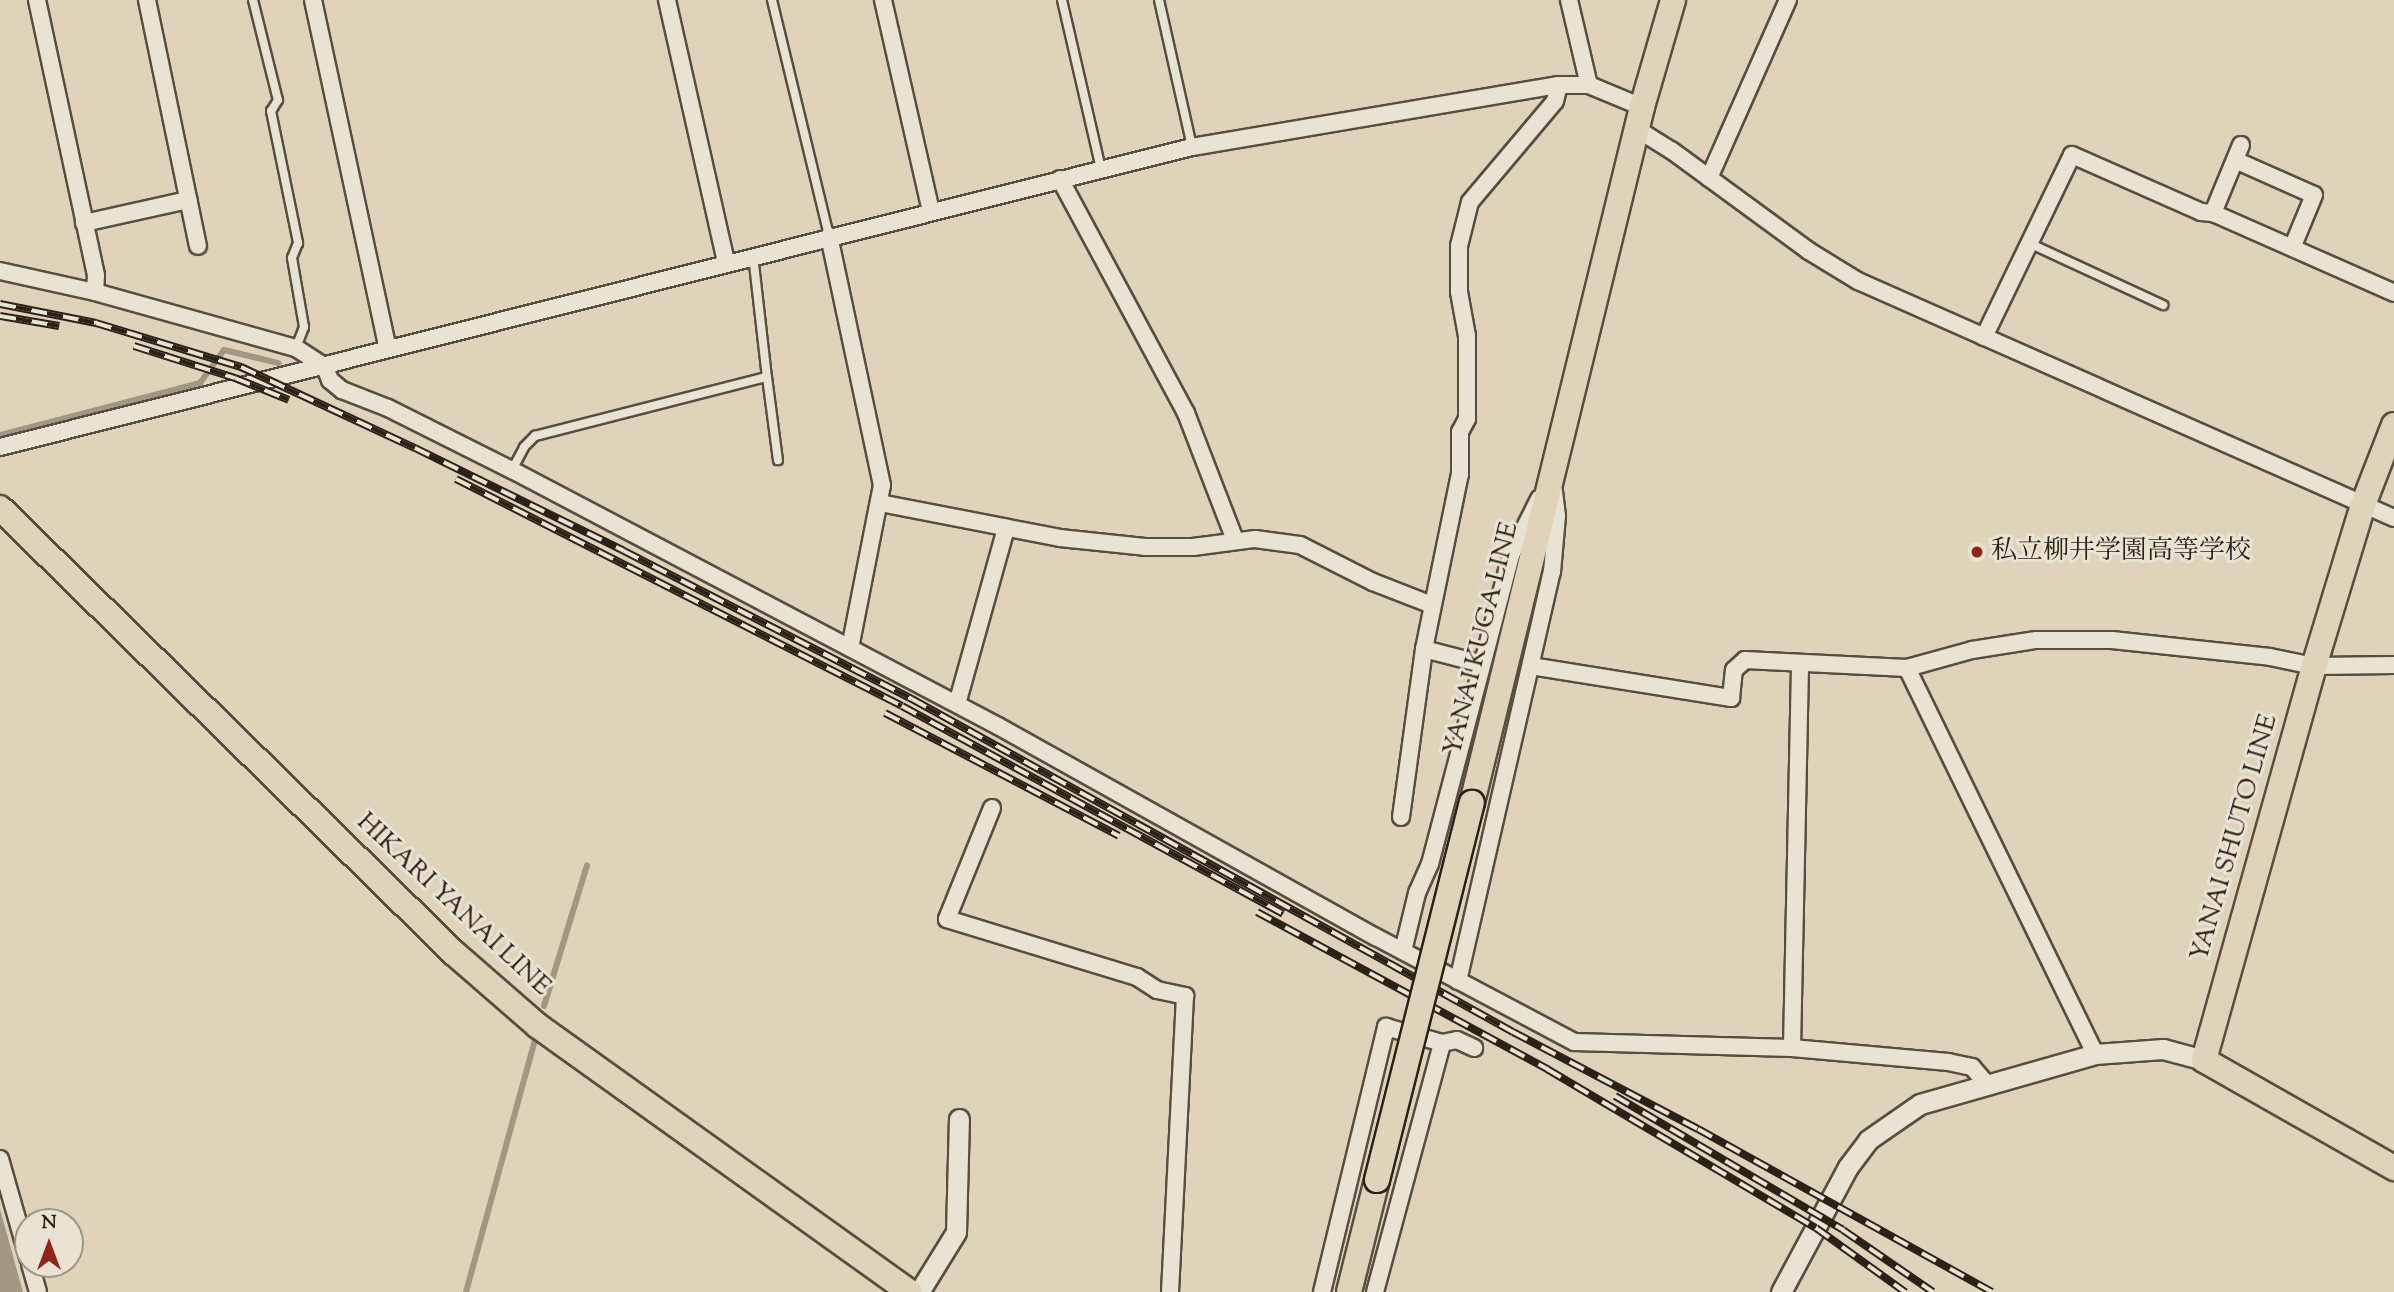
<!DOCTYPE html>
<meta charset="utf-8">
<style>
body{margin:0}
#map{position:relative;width:2394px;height:1292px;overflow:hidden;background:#dfd4bb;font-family:"Sorts Mill Goudy","Noto Serif JP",serif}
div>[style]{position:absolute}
.water>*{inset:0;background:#a29783}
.stream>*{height:6px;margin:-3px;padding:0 3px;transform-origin:3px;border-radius:3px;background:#a29783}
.roads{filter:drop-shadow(2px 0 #584e3f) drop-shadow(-2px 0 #584e3f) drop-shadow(0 2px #584e3f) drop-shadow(0 -2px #584e3f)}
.service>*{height:8px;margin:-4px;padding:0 4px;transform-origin:4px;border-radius:4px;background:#eae3d3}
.minor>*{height:16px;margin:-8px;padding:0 8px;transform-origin:8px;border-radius:8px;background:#eae3d3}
.tertiary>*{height:19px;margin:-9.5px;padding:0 9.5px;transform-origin:9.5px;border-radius:9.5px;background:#eae3d3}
.primary>*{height:24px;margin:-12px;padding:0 12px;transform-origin:12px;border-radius:12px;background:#dfd4bb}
.rail>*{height:8px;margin-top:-4px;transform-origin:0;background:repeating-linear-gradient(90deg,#eae3d3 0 16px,#2b2116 0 32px);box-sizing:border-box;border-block:2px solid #2b2116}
.bridges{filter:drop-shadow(2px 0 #2b2116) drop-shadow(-2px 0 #2b2116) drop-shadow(0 2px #2b2116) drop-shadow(0 -2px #2b2116)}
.primary-bridge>*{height:24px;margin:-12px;padding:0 12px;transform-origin:12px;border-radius:12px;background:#dfd4bb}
.dots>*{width:19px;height:19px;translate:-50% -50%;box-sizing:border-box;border:4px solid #eae3d3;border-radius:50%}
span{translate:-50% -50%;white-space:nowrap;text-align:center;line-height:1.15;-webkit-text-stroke:6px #eae3d3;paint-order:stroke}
.poi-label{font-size:26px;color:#2b2116}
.left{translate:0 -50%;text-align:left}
.street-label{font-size:26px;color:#2b2116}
.north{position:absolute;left:14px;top:1208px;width:70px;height:70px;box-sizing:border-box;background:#eae3d3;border:2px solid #9e9587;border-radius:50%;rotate:0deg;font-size:19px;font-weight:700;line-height:28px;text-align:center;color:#2b2116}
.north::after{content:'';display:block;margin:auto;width:24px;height:32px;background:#8f2418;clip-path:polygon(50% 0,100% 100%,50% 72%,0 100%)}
</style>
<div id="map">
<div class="water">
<div style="clip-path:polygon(0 1209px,23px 1292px,0 1292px)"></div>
</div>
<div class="stream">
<div style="left:0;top:435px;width:207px;rotate:-14.6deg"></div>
<div style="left:200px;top:383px;width:41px;rotate:-54deg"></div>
<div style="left:224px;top:350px;width:56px;rotate:13.5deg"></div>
<div style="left:544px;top:1006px;width:147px;rotate:-73deg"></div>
<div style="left:466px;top:1292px;width:261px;rotate:-74.7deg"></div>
</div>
<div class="roads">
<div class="service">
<div style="left:253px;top:0;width:103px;rotate:76deg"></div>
<div style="left:278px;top:100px;width:13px;rotate:122deg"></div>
<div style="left:271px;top:111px;width:135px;rotate:78.4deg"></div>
<div style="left:298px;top:243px;width:16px;rotate:112deg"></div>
<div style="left:292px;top:258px;width:70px;rotate:80.1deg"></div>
<div style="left:304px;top:327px;width:22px;rotate:111deg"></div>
<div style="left:772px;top:0;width:243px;rotate:76.4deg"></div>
<div style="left:1062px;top:0;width:173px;rotate:77deg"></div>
<div style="left:1159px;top:0;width:151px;rotate:77.3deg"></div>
<div style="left:2029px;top:243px;width:148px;rotate:24.8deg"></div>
<div style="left:753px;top:255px;width:123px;rotate:83.5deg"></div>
<div style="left:512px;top:470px;width:26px;rotate:-62deg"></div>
<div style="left:524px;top:447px;width:16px;rotate:-45deg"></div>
<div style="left:535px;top:436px;width:239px;rotate:-14.3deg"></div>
<div style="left:767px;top:377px;width:84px;rotate:82.5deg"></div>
</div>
<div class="minor">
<div style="left:37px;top:0;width:281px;rotate:77.9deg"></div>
<div style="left:96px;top:275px;width:17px;rotate:93deg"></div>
<div style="left:147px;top:0;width:251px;rotate:78.3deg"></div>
<div style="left:313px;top:0;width:357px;rotate:77.9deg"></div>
<div style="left:667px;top:0;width:269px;rotate:77.3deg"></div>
<div style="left:883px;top:0;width:216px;rotate:77.2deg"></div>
<div style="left:1569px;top:0;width:87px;rotate:76.8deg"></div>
<div style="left:1637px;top:129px;width:40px;rotate:32deg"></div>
<div style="left:1671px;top:150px;width:171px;rotate:36.2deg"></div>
<div style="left:1809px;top:251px;width:57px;rotate:31.5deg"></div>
<div style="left:1858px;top:281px;width:586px;rotate:23.85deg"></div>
<div style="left:2241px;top:145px;width:74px;rotate:112.4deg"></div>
<div style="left:2213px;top:213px;width:198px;rotate:23.8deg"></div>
<div style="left:2235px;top:160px;width:86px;rotate:23.9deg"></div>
<div style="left:2314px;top:195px;width:57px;rotate:112.5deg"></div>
<div style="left:1709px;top:178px;width:195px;rotate:-66.1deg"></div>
<div style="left:1060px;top:179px;width:266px;rotate:61.7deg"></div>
<div style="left:1186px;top:413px;width:136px;rotate:68.9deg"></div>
<div style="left:84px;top:223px;width:107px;rotate:-12.5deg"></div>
<div style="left:829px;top:236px;width:255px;rotate:78deg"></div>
<div style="left:882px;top:485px;width:166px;rotate:101.1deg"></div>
<div style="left:0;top:271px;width:97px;rotate:12.5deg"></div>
<div style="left:95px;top:292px;width:209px;rotate:15.6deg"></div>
<div style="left:296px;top:348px;width:35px;rotate:33deg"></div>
<div style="left:325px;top:367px;width:14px;rotate:69deg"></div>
<div style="left:330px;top:380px;width:16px;rotate:40deg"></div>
<div style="left:342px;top:390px;width:49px;rotate:21.4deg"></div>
<div style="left:388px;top:408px;width:139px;rotate:26.6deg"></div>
<div style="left:512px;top:470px;width:549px;rotate:27.78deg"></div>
<div style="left:998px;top:726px;width:433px;rotate:29.2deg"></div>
<div style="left:1376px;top:937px;width:224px;rotate:27.9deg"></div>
<div style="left:1574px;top:1042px;width:218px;rotate:1.6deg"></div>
<div style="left:1792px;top:1048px;width:157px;rotate:5.1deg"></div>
<div style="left:1948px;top:1062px;width:25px;rotate:12deg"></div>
<div style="left:1972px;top:1067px;width:23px;rotate:49deg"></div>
<div style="left:1984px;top:337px;width:202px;rotate:-64.2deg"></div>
<div style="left:2072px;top:155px;width:141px;rotate:23.8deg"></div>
<div style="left:2201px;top:212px;width:12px;rotate:5deg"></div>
<div style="left:0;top:447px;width:1229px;rotate:-14.13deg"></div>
<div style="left:1192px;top:147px;width:372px;rotate:-9.6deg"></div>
<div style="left:1559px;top:85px;width:30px"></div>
<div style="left:1589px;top:85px;width:57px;rotate:22.5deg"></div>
<div style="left:880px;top:503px;width:183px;rotate:11deg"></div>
<div style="left:1060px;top:538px;width:85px;rotate:6deg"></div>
<div style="left:1145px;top:547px;width:48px"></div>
<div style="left:1193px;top:547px;width:63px;rotate:-7.4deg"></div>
<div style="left:1255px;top:539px;width:45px;rotate:7.6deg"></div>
<div style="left:1300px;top:545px;width:82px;rotate:26.9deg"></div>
<div style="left:1373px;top:582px;width:63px;rotate:21.3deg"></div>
<div style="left:1482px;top:664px;width:60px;rotate:-165.5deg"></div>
<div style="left:1424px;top:649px;width:179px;rotate:-78.4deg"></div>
<div style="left:1460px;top:474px;width:42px;rotate:-90deg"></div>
<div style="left:1460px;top:432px;width:15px;rotate:-62deg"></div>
<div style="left:1467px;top:419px;width:83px;rotate:-90deg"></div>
<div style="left:1467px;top:336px;width:45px;rotate:-100.3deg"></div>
<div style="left:1459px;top:292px;width:46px;rotate:-90deg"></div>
<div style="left:1459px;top:246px;width:45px;rotate:-76deg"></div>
<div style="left:1470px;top:202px;width:132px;rotate:-49.9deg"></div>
<div style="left:1555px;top:101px;width:16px;rotate:-76deg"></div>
<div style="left:1531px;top:666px;width:203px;rotate:9.1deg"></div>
<div style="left:1731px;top:698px;width:28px;rotate:-84deg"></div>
<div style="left:1734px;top:670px;width:15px;rotate:-42deg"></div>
<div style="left:1745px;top:660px;width:162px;rotate:2.8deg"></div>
<div style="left:1907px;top:668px;width:67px;rotate:-15.5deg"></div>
<div style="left:1972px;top:650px;width:65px;rotate:-8.9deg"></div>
<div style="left:2036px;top:640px;width:76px"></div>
<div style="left:2112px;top:640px;width:159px;rotate:6.1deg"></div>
<div style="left:2270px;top:657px;width:45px;rotate:11.6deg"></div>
<div style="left:2314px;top:666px;width:80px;rotate:-0.7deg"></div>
<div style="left:1907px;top:668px;width:429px;rotate:64deg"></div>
<div style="left:957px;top:704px;width:183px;rotate:-74.4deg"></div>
<div style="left:992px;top:808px;width:120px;rotate:112.1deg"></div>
<div style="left:947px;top:919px;width:199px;rotate:17deg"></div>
<div style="left:1137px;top:977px;width:24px;rotate:33deg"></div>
<div style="left:1157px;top:990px;width:29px;rotate:12deg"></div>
<div style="left:1185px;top:996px;width:296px;rotate:92.9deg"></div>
<div style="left:1401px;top:817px;width:170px;rotate:-82.2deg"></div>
<div style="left:1403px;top:951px;width:60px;rotate:-76.4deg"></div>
<div style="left:1417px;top:893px;width:32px;rotate:-66deg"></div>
<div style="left:1430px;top:864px;width:319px;rotate:-75.3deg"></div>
<div style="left:1511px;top:555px;width:63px;rotate:-63.4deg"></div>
<div style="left:1458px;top:981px;width:420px;rotate:-77.1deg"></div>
<div style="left:1552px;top:572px;width:56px;rotate:-84.9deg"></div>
<div style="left:1557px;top:516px;width:26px;rotate:-97deg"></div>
<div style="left:1792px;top:1048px;width:385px;rotate:-88.8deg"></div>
<div style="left:0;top:1159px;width:102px;rotate:74.1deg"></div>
<div style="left:30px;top:1264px;width:29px;rotate:74deg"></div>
<div style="left:1322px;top:1292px;width:273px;rotate:-76.4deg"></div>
<div style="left:1386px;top:1027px;width:58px;rotate:15.9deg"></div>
<div style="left:1375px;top:1292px;width:258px;rotate:-74.9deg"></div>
<div style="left:1442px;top:1043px;width:15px;rotate:-11deg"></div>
<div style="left:1457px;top:1040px;width:19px;rotate:25deg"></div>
</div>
<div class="tertiary">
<div style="left:919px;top:1292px;width:70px;rotate:-58.3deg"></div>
<div style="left:956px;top:1232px;width:113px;rotate:-88.5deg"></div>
<div style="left:1781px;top:1292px;width:142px;rotate:-61.8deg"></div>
<div style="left:1848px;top:1167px;width:34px;rotate:-53deg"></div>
<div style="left:1868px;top:1140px;width:63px;rotate:-34.7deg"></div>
<div style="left:1920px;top:1104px;width:182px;rotate:-15.9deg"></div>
<div style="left:2095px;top:1054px;width:68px;rotate:-4.2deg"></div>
<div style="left:2163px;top:1049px;width:42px;rotate:15deg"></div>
</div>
<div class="primary">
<div style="left:2394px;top:425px;width:86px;rotate:111.2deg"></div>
<div style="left:2363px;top:505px;width:168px;rotate:106.9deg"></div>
<div style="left:2314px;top:666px;width:409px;rotate:105.6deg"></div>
<div style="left:2204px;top:1060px;width:219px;rotate:29.6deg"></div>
<div style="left:0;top:508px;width:636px;rotate:44.43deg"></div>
<div style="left:454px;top:953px;width:111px;rotate:41deg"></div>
<div style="left:538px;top:1026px;width:457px;rotate:35.6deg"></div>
<div style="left:1472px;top:803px;width:716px;rotate:-76.27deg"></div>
<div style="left:1642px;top:107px;width:111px;rotate:-73.8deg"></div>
<div style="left:1349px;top:1292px;width:115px;rotate:-76deg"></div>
</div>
</div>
<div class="rail">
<div style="left:0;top:304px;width:98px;rotate:11.2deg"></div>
<div style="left:96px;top:323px;width:152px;rotate:16.9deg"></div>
<div style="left:241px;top:367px;width:192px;rotate:25deg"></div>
<div style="left:415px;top:448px;width:233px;rotate:26.2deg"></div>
<div style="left:624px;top:551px;width:324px;rotate:27.2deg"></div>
<div style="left:912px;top:699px;width:687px;rotate:28.99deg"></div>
<div style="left:1513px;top:1032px;width:209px;rotate:27.7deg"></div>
<div style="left:1698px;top:1129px;width:336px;rotate:29deg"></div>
<div style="left:0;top:316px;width:60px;rotate:9.6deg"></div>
<div style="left:134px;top:346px;width:106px;rotate:17.6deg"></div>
<div style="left:235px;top:378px;width:58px;rotate:22.2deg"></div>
<div style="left:456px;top:479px;width:500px;rotate:26.97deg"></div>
<div style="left:902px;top:706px;width:434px;rotate:28.6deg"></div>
<div style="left:885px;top:713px;width:264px;rotate:27.7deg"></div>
<div style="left:1257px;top:912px;width:330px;rotate:28.4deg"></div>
<div style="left:1547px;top:1069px;width:312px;rotate:30.6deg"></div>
<div style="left:1816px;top:1228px;width:110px;rotate:35.7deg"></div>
<div style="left:1615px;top:1096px;width:264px;rotate:30.4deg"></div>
<div style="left:1843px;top:1230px;width:109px;rotate:34.6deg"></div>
</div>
<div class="bridges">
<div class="primary-bridge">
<div style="left:1377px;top:1180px;width:389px;rotate:-75.9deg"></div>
</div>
</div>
<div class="dots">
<div style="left:1977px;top:552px;background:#8f2418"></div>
</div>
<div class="poi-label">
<span class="left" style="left:1991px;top:552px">私立柳井学園高等学校</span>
</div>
<div class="street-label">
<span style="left:1482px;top:639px;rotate:-76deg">YANAI KUGA LINE</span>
<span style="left:2235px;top:838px;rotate:-74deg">YANAI SHUTO LINE</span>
<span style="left:453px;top:905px;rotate:43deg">HIKARI YANAI LINE</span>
</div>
<div class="north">N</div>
</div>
